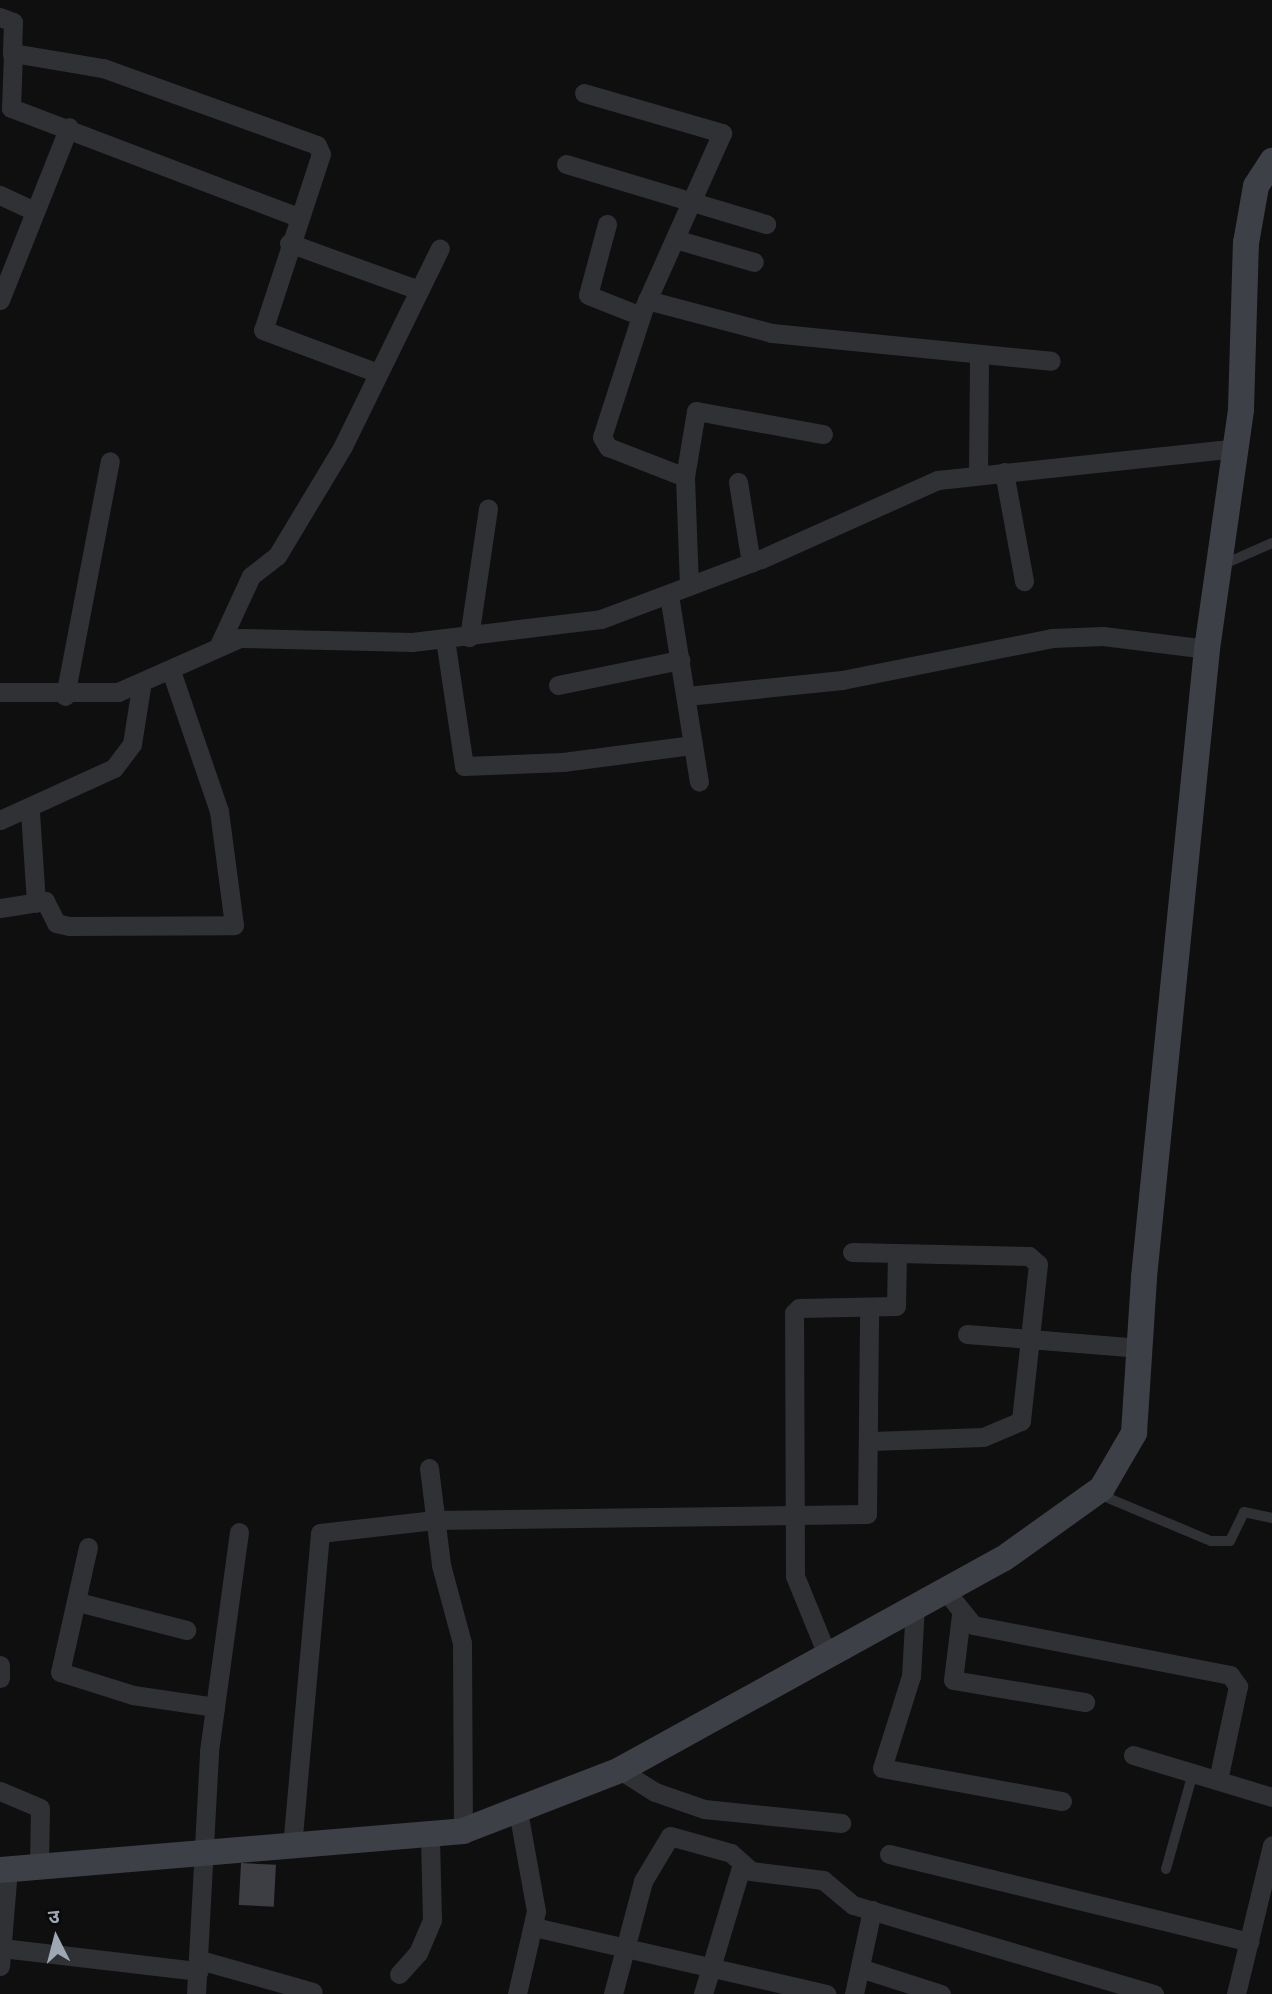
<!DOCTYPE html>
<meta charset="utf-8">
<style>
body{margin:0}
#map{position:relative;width:1272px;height:1994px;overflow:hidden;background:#0f0f10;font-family:"Fira Sans","Noto Sans Devanagari",sans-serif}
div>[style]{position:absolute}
.building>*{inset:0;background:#3c3e43;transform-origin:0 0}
.lane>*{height:10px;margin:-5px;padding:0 5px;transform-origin:5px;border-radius:5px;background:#2f3135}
.street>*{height:19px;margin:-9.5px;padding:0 9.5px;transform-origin:9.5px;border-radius:9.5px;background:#2f3135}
.secondary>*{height:26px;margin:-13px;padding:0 13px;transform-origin:13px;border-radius:13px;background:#3d4046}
span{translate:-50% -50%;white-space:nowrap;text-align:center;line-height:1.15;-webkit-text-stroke:7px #0a0a0b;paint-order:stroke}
.north{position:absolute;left:21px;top:1903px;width:70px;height:70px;-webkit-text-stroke:5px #0a0a0b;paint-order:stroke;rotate:354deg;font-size:19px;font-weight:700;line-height:28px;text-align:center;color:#9ea7b3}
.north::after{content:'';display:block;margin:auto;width:24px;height:32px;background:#9ea7b3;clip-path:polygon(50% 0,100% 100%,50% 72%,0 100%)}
</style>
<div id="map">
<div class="building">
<div style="left:241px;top:1863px;width:35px;height:42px;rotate:3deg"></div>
</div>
<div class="lane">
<div style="left:1222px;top:565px;width:55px;rotate:-23.7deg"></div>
<div style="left:1096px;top:1493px;width:125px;rotate:22.7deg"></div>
<div style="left:1211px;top:1541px;width:19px"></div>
<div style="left:1230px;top:1541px;width:32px;rotate:-64deg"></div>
<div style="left:1244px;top:1512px;width:29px;rotate:12deg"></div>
<div style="left:1166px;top:1869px;width:100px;rotate:-74.3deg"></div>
</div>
<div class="street">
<div style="left:0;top:17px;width:14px;rotate:21deg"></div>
<div style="left:13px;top:22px;width:32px;rotate:92deg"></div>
<div style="left:584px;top:93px;width:144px;rotate:16.2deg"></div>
<div style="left:722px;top:133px;width:194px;rotate:114.1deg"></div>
<div style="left:643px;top:310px;width:133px;rotate:107.9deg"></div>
<div style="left:602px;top:437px;width:12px;rotate:59deg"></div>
<div style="left:608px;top:447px;width:83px;rotate:21.3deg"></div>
<div style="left:685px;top:477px;width:109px;rotate:87.9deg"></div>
<div style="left:566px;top:164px;width:209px;rotate:16.7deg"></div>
<div style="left:0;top:195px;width:38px;rotate:25deg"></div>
<div style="left:298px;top:217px;width:307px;rotate:-159.2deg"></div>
<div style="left:11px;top:108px;width:55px;rotate:-87.9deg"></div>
<div style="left:13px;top:53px;width:91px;rotate:9.5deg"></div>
<div style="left:103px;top:68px;width:227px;rotate:19.8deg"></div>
<div style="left:317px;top:145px;width:10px;rotate:66deg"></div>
<div style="left:321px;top:154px;width:185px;rotate:108.2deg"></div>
<div style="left:263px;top:330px;width:123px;rotate:20.5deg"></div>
<div style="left:607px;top:224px;width:73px;rotate:105deg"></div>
<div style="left:588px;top:295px;width:57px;rotate:21.6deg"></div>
<div style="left:675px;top:239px;width:82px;rotate:16.2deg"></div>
<div style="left:289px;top:243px;width:138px;rotate:19.9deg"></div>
<div style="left:0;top:300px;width:186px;rotate:-68.3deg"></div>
<div style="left:647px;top:300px;width:129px;rotate:14.8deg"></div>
<div style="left:772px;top:333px;width:280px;rotate:5.7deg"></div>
<div style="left:1004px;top:472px;width:111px;rotate:79.6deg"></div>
<div style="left:978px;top:475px;width:120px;rotate:-89.5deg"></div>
<div style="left:685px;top:477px;width:67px;rotate:-80.5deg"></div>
<div style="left:696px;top:411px;width:129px;rotate:10.3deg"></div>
<div style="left:738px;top:482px;width:82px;rotate:80.9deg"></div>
<div style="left:669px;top:595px;width:189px;rotate:80.9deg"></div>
<div style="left:469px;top:637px;width:130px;rotate:-81.6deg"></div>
<div style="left:445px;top:639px;width:128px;rotate:81.5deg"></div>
<div style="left:464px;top:766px;width:99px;rotate:-2.3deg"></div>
<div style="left:563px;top:762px;width:131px;rotate:-7.5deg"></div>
<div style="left:220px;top:643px;width:74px;rotate:-65.2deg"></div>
<div style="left:251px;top:576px;width:33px;rotate:-38deg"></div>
<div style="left:277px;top:556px;width:128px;rotate:-59deg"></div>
<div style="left:343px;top:446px;width:220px;rotate:-63.9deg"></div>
<div style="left:558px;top:685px;width:125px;rotate:-11.6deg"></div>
<div style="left:0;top:692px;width:118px"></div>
<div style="left:118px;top:692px;width:133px;rotate:-23.9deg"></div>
<div style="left:240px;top:638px;width:172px;rotate:1.3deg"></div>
<div style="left:412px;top:642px;width:190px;rotate:-6.9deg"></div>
<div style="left:601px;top:619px;width:171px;rotate:-20.6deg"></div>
<div style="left:761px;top:559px;width:194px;rotate:-24.1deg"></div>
<div style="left:938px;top:480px;width:300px;rotate:-6.1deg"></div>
<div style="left:65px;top:696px;width:239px;rotate:-79.2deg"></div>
<div style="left:687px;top:696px;width:156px;rotate:-5.9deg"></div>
<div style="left:842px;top:680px;width:214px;rotate:-11.3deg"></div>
<div style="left:1052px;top:638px;width:51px;rotate:-2.2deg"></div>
<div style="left:1103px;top:636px;width:105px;rotate:7.1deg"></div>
<div style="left:30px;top:812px;width:91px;rotate:86.2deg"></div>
<div style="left:0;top:820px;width:125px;rotate:-24.5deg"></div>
<div style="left:114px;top:768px;width:30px;rotate:-53deg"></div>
<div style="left:132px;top:744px;width:58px;rotate:-81deg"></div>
<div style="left:0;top:908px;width:46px;rotate:-8.8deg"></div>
<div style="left:45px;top:901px;width:25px;rotate:63deg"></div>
<div style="left:56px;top:923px;width:13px;rotate:13deg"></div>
<div style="left:69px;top:926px;width:165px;rotate:-0.3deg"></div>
<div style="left:234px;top:925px;width:115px;rotate:-97.5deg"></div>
<div style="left:219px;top:811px;width:148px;rotate:-108.9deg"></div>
<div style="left:852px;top:1252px;width:177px;rotate:1.3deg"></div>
<div style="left:1029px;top:1256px;width:12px;rotate:42deg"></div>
<div style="left:1038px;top:1264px;width:158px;rotate:96.2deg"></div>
<div style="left:1021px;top:1421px;width:41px;rotate:157.2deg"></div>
<div style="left:983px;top:1437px;width:111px;rotate:177.9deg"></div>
<div style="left:967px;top:1334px;width:174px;rotate:4.6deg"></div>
<div style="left:429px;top:1468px;width:98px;rotate:82.9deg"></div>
<div style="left:441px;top:1565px;width:81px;rotate:74.9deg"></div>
<div style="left:462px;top:1643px;width:188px;rotate:89.7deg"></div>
<div style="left:88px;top:1547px;width:128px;rotate:102.6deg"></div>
<div style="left:60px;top:1672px;width:77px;rotate:17.5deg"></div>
<div style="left:133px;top:1695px;width:83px;rotate:8.3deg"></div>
<div style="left:944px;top:1589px;width:46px;rotate:51.1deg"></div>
<div style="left:973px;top:1625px;width:262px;rotate:11deg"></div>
<div style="left:1230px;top:1675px;width:14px;rotate:54deg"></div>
<div style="left:1238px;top:1686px;width:96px;rotate:102deg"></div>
<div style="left:78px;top:1602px;width:112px;rotate:14.5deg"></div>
<div style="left:915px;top:1605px;width:71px;rotate:93.2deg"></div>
<div style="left:911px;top:1676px;width:96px;rotate:107.5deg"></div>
<div style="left:882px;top:1768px;width:183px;rotate:10.4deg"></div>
<div style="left:961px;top:1615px;width:65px;rotate:97deg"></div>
<div style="left:953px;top:1680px;width:134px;rotate:9.5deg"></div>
<div style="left:826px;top:1652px;width:82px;rotate:-112.2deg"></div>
<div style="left:795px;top:1576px;width:263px;rotate:-90.2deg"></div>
<div style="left:794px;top:1313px;width:7px;rotate:-45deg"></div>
<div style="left:799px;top:1308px;width:97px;rotate:-1.2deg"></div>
<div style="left:896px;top:1306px;width:51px;rotate:-88.9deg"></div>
<div style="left:0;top:1665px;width:13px;rotate:90deg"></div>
<div style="left:1133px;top:1755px;width:145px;rotate:16.8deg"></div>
<div style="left:620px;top:1770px;width:41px;rotate:32.2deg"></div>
<div style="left:655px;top:1792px;width:52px;rotate:19.1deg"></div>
<div style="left:704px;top:1809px;width:138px;rotate:5.8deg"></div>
<div style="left:0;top:1791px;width:43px;rotate:23deg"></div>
<div style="left:40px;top:1808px;width:57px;rotate:91deg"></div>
<div style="left:292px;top:1847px;width:315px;rotate:-84.9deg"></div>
<div style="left:320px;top:1533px;width:115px;rotate:-6.5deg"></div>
<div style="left:434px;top:1520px;width:433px;rotate:-0.8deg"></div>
<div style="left:867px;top:1514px;width:205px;rotate:-89.4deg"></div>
<div style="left:889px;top:1854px;width:371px;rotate:13.7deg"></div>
<div style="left:534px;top:1927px;width:300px;rotate:12.9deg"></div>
<div style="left:2px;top:1948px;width:198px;rotate:6.7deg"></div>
<div style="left:200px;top:1960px;width:117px;rotate:15.8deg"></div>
<div style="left:0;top:1966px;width:97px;rotate:-85.3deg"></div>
<div style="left:860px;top:1968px;width:85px;rotate:17.8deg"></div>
<div style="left:399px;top:1974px;width:28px;rotate:-48deg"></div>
<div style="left:418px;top:1953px;width:36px;rotate:-67deg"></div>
<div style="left:432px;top:1920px;width:83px;rotate:-91.4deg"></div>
<div style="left:196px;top:1994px;width:243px;rotate:-86.9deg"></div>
<div style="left:209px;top:1751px;width:221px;rotate:-82.2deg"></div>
<div style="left:517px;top:1994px;width:85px;rotate:-77.1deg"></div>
<div style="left:536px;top:1911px;width:102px;rotate:-100.2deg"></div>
<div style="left:613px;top:1994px;width:117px;rotate:-75.1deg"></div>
<div style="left:643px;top:1881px;width:52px;rotate:-59deg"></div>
<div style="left:670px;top:1836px;width:63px;rotate:15.6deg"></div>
<div style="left:731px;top:1853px;width:27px;rotate:42deg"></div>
<div style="left:751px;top:1871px;width:73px;rotate:7.1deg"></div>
<div style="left:823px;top:1880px;width:39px;rotate:40deg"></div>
<div style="left:853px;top:1905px;width:314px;rotate:16.5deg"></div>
<div style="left:703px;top:1994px;width:136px;rotate:-73.3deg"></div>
<div style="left:854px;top:1994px;width:86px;rotate:-77.9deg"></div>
<div style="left:1236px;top:1994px;width:153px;rotate:-76.4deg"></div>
</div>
<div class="secondary">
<div style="left:0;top:1870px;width:465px;rotate:-4.8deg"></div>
<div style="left:463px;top:1831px;width:168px;rotate:-21.2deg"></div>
<div style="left:620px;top:1770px;width:437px;rotate:-28.9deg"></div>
<div style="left:1003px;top:1559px;width:122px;rotate:-35.6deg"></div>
<div style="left:1102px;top:1488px;width:64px;rotate:-59.8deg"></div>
<div style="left:1134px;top:1433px;width:156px;rotate:-86.3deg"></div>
<div style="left:1144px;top:1277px;width:631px;rotate:-84.27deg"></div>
<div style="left:1207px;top:649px;width:242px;rotate:-81.9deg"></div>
<div style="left:1241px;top:409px;width:166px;rotate:-88.3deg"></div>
<div style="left:1246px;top:243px;width:58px;rotate:-80deg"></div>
<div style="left:1256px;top:186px;width:30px;rotate:-57deg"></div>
</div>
<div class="north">उ</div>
</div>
